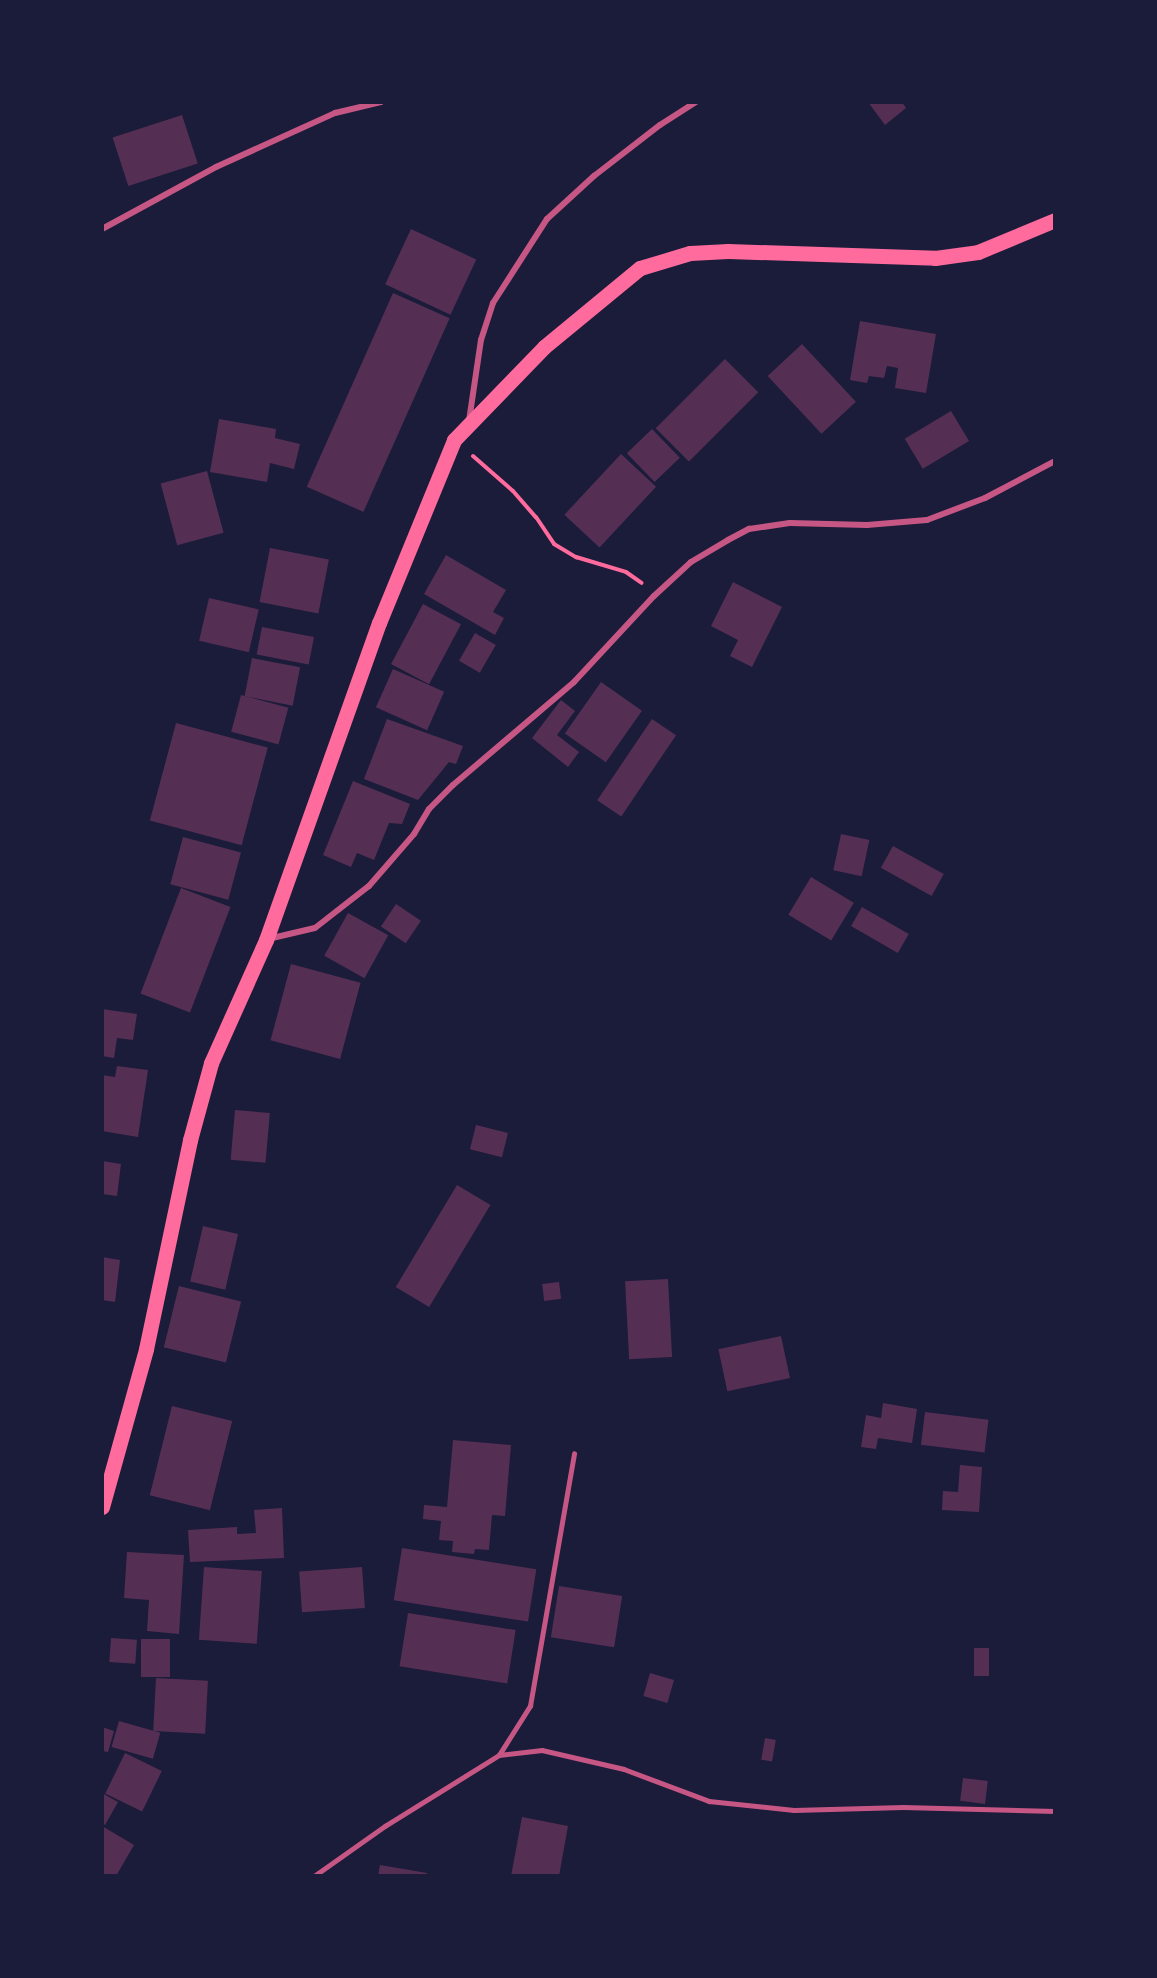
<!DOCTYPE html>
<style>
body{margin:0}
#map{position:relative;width:1157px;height:1978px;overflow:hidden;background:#1b1b3a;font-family:Quicksand,sans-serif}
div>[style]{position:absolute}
.building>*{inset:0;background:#542f53;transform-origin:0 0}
.path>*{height:4px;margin:-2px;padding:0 2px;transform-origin:2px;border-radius:2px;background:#ff6b9d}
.service>*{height:4.5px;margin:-2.25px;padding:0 2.25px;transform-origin:2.25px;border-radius:2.25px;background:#c65784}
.minor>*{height:6px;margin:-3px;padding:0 3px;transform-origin:3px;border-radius:3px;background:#c65784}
.primary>*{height:15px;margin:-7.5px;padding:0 7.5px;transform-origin:7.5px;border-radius:7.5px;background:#ff6b9d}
span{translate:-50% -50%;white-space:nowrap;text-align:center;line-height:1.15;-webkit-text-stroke:6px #1b1b3a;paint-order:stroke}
.frame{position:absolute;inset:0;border:104px solid #1b1b3a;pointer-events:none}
</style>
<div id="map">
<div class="building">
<div style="clip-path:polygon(868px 102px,902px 102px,906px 108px,885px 125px)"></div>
<div style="left:182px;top:115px;width:51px;height:73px;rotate:72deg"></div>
<div style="left:411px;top:229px;width:72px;height:61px;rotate:25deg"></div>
<div style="left:393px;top:293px;width:62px;height:212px;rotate:24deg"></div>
<div style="clip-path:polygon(860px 321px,936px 334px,926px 393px,895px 388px,898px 368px,887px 366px,884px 378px,869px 376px,867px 383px,850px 380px)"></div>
<div style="left:802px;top:344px;width:79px;height:47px;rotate:47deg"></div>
<div style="left:725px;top:359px;width:47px;height:98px;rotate:45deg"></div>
<div style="left:951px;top:411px;width:35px;height:54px;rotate:59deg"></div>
<div style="clip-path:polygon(219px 419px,276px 429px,275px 438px,300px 444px,294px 469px,270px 463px,267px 482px,210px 472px)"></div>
<div style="left:652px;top:429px;width:40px;height:35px;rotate:46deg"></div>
<div style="left:621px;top:454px;width:48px;height:83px;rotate:43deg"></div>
<div style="left:207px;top:471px;width:64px;height:48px;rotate:75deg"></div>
<div style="left:270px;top:548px;width:60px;height:55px;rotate:11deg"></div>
<div style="clip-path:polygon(446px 555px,506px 590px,493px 612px,504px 618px,495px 635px,424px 594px)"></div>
<div style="clip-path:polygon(733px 582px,782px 607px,752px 667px,730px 656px,738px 640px,711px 626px)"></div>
<div style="left:209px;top:598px;width:51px;height:44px;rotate:13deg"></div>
<div style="left:423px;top:604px;width:43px;height:68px;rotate:28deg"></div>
<div style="left:262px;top:627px;width:53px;height:28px;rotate:11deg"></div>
<div style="left:475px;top:633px;width:24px;height:32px;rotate:30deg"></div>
<div style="left:252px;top:658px;width:49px;height:39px;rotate:11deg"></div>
<div style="left:393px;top:669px;width:56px;height:42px;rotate:24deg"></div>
<div style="left:601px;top:682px;width:50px;height:63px;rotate:35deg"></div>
<div style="left:241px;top:695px;width:49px;height:38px;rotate:15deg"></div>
<div style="clip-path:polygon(561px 700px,575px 711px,557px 735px,579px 752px,568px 767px,532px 738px)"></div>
<div style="clip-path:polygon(387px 719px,463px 746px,456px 764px,449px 762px,418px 800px,364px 779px)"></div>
<div style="left:652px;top:719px;width:29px;height:98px;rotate:34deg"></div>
<div style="left:176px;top:723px;width:95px;height:101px;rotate:15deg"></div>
<div style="clip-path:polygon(353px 781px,410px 804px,402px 824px,389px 823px,374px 860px,357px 853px,351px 867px,323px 855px)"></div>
<div style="left:841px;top:834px;width:29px;height:37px;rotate:12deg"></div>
<div style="left:183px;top:837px;width:60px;height:49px;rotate:15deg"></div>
<div style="left:893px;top:846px;width:58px;height:25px;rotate:29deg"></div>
<div style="left:811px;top:877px;width:50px;height:44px;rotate:31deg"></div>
<div style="left:181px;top:888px;width:53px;height:113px;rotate:21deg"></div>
<div style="left:396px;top:904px;width:30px;height:27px;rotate:34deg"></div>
<div style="left:862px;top:907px;width:54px;height:22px;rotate:30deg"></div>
<div style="left:348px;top:913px;width:46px;height:49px;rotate:29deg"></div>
<div style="left:291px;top:964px;width:72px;height:79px;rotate:15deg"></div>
<div style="clip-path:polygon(102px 1009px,137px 1014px,133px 1040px,117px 1038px,114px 1058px,102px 1056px)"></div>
<div style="clip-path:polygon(117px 1066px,148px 1070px,138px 1137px,102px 1131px,102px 1075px,115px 1077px)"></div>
<div style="left:235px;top:1110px;width:35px;height:50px;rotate:5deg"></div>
<div style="left:476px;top:1125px;width:33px;height:25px;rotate:14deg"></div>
<div style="clip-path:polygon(102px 1161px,121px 1164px,117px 1196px,102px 1194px)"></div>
<div style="left:457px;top:1185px;width:39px;height:119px;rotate:31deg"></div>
<div style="left:203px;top:1226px;width:36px;height:57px;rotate:13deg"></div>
<div style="clip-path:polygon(102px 1257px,120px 1260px,115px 1302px,102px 1300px)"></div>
<div style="left:668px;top:1279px;width:78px;height:43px;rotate:87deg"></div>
<div style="left:559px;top:1282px;width:17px;height:17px;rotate:83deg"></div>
<div style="left:179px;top:1286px;width:64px;height:63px;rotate:14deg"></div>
<div style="left:781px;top:1336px;width:43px;height:64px;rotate:78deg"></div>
<div style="clip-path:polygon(883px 1403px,917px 1409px,912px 1443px,878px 1438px,876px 1449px,861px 1447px,866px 1415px,881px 1418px)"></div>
<div style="left:172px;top:1406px;width:62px;height:92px;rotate:14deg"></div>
<div style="left:925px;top:1412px;width:64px;height:33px;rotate:7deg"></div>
<div style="clip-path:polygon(453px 1440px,511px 1445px,505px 1516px,492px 1515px,489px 1550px,475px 1549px,474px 1554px,452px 1552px,453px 1541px,439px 1540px,441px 1521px,423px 1519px,424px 1505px,447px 1507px)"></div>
<div style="clip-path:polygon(960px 1465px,982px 1467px,979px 1512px,942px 1510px,943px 1491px,958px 1492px)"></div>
<div style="clip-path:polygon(282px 1508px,284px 1558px,190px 1562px,188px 1530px,237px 1527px,237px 1534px,256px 1533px,254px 1510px)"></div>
<div style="left:402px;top:1548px;width:136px;height:53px;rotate:9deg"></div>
<div style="clip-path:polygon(127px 1552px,184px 1555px,179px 1634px,147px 1631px,149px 1600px,124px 1598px)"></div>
<div style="left:204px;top:1567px;width:58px;height:73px;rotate:4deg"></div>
<div style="left:362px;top:1567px;width:41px;height:63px;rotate:86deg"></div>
<div style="left:559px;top:1586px;width:64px;height:52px;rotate:9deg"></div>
<div style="left:408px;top:1613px;width:109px;height:54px;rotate:9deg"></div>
<div style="left:111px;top:1638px;width:26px;height:24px;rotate:4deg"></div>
<div style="left:141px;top:1639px;width:29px;height:38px"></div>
<div style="left:974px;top:1648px;width:15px;height:28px"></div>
<div style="left:650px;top:1673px;width:25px;height:24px;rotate:16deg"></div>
<div style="left:156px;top:1678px;width:52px;height:53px;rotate:3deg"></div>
<div style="left:119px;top:1721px;width:43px;height:27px;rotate:16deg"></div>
<div style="clip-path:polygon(102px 1727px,114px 1731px,108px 1752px,102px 1751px)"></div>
<div style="left:765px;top:1738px;width:11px;height:22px;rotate:10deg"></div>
<div style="left:125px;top:1753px;width:41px;height:45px;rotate:26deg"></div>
<div style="left:963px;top:1778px;width:25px;height:23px;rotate:7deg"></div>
<div style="clip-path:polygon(102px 1793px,118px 1802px,105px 1825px,102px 1823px)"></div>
<div style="clip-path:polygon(522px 1817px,568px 1826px,559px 1876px,511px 1876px)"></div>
<div style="clip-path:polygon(102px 1826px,134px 1845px,116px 1876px,102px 1876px)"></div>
<div style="clip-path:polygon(380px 1865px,427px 1873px,427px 1876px,378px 1876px)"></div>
</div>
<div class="path">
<div style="left:473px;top:456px;width:53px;rotate:41.2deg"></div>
<div style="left:513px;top:491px;width:35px;rotate:49deg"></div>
<div style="left:536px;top:517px;width:32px;rotate:56deg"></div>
<div style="left:554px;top:544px;width:26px;rotate:31deg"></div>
<div style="left:576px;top:557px;width:52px;rotate:16.7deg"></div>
<div style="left:626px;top:572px;width:19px;rotate:35deg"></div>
</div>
<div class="service">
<div style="left:499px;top:1755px;width:43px;rotate:-6.6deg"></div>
<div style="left:542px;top:1750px;width:84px;rotate:13deg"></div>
<div style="left:624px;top:1769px;width:91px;rotate:20.6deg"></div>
<div style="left:709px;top:1801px;width:85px;rotate:6deg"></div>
<div style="left:794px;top:1810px;width:109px;rotate:-1.6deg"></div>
<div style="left:903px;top:1807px;width:152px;rotate:1.5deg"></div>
<div style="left:314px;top:1876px;width:87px;rotate:-35.2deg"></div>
<div style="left:385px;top:1826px;width:134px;rotate:-31.9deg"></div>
<div style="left:499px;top:1755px;width:58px;rotate:-57.7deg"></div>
<div style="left:530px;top:1706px;width:256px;rotate:-80.1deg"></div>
</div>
<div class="minor">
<div style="left:102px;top:229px;width:130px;rotate:-28.5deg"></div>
<div style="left:216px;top:167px;width:131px;rotate:-24.4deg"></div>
<div style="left:335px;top:113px;width:47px;rotate:-13.4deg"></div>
<div style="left:469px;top:421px;width:82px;rotate:-81.6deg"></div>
<div style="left:481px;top:340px;width:39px;rotate:-72deg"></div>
<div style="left:493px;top:303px;width:100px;rotate:-57.3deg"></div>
<div style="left:547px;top:219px;width:64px;rotate:-42.5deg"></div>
<div style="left:594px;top:176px;width:83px;rotate:-37.7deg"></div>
<div style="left:660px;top:125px;width:43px;rotate:-32.6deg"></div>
<div style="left:268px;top:939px;width:48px;rotate:-13.2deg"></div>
<div style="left:315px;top:928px;width:68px;rotate:-37.9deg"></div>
<div style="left:369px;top:886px;width:69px;rotate:-49.1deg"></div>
<div style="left:414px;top:834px;width:29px;rotate:-59deg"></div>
<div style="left:429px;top:809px;width:34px;rotate:-45deg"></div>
<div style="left:453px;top:785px;width:159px;rotate:-40.4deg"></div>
<div style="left:574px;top:682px;width:117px;rotate:-47.1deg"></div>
<div style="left:654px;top:596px;width:50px;rotate:-42.6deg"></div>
<div style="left:691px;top:562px;width:43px;rotate:-30.7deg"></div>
<div style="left:728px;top:540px;width:24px;rotate:-28deg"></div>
<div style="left:749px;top:529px;width:41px;rotate:-8.3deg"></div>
<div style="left:790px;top:523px;width:77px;rotate:1.5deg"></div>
<div style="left:867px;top:525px;width:60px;rotate:-4.8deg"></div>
<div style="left:927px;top:520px;width:62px;rotate:-20.8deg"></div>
<div style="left:985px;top:498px;width:79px;rotate:-27.9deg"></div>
</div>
<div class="primary">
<div style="left:102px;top:1507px;width:164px;rotate:-74.4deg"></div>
<div style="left:146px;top:1349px;width:214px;rotate:-78.1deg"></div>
<div style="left:190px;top:1140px;width:80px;rotate:-74.7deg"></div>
<div style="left:211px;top:1063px;width:135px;rotate:-65.9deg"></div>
<div style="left:266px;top:940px;width:337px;rotate:-70.4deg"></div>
<div style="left:379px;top:623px;width:198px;rotate:-67.7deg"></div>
<div style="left:454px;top:440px;width:129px;rotate:-45.9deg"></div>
<div style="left:544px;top:347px;width:124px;rotate:-39.5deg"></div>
<div style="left:640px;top:268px;width:52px;rotate:-16.7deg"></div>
<div style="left:690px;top:253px;width:38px;rotate:-3deg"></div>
<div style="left:728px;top:251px;width:207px;rotate:1.9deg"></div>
<div style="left:935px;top:258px;width:43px;rotate:-7.9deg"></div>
<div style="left:978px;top:252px;width:83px;rotate:-22.6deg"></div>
</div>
<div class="frame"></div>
</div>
